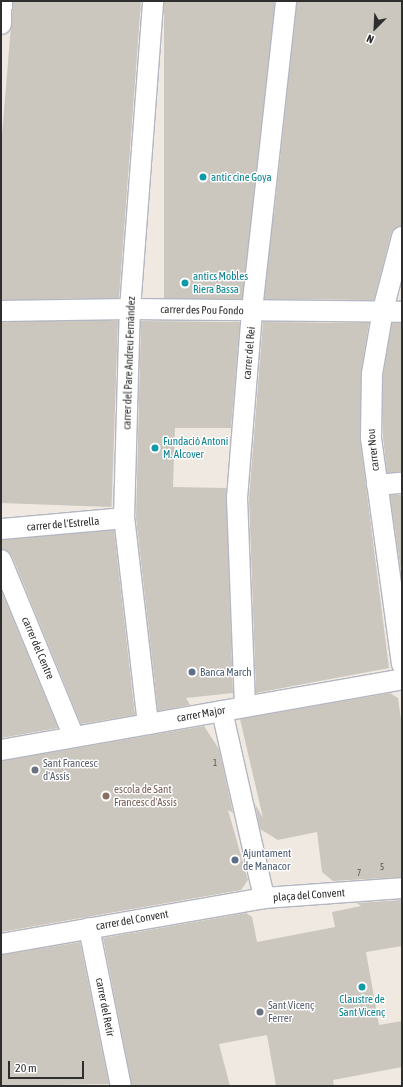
<!DOCTYPE html>
<meta charset="utf-8">
<style>
body{margin:0}
#map{position:relative;width:403px;height:1087px;overflow:hidden;background:#efe9e1;font-family:"Asap Condensed",sans-serif}
div>[style]{position:absolute}
.building>*{inset:0;background:#cbc7bf;transform-origin:0 0}
.roads{filter:drop-shadow(1px 0 #b4b7c1) drop-shadow(-1px 0 #b4b7c1) drop-shadow(0 1px #b4b7c1) drop-shadow(0 -1px #b4b7c1)}
.street>*{height:20px;margin:-10px;padding:0 10px;transform-origin:10px;border-radius:10px;background:#fff}
.dots>*{width:11px;height:11px;translate:-50% -50%;box-sizing:border-box;border:2px solid #fff;border-radius:50%}
span{translate:-50% -50%;white-space:nowrap;text-align:center;line-height:1.15;-webkit-text-stroke:3px #fff;paint-order:stroke}
.number-label{font-size:9px;color:#555452}
.number-label span{-webkit-text-stroke-width:0}
.culture-label{font-size:11px;color:#0d838f}
.left{translate:0 -50%;text-align:left}
.street-label{font-size:11px;color:#2e2e2e}
.service-label{font-size:11px;color:#4e5e75}
.worship-label{font-size:11px;color:#5b616d}
.education-label{font-size:11px;color:#785e54}
.frame{position:absolute;inset:0;border:2px solid #2e2e2e;pointer-events:none}
.north{position:absolute;left:355px;top:8px;width:40px;height:40px;-webkit-text-stroke:3px #fff;paint-order:stroke;rotate:204deg;font-size:11px;font-weight:700;line-height:16px;text-align:center;color:#2e2e2e}
.north::after{content:'';display:block;margin:auto;width:14px;height:18px;background:#2e2e2e;clip-path:polygon(50% 0,100% 100%,50% 72%,0 100%)}
.scale{position:absolute;left:8px;top:1061px;width:76px;height:18px;box-sizing:border-box;border:2px solid #2e2e2e;border-top:0;padding-left:5px;font-size:12px;line-height:14px;white-space:nowrap;color:#2e2e2e;-webkit-text-stroke:3px #fff;paint-order:stroke}
</style>
<div id="map">
<div class="building">
<div style="clip-path:polygon(13px 1px,141px 1px,119px 298px,1px 300px,1px 147px)"></div>
<div style="left:164px;top:1px;width:110px;height:298px"></div>
<div style="clip-path:polygon(297px 1px,402px 1px,402px 226px,394px 229px,391px 234px,374px 300px,265px 299px)"></div>
<div style="left:118px;top:321px;width:186px;height:117px;rotate:92deg"></div>
<div style="clip-path:polygon(141px 321px,240px 322px,231px 428px,175px 428px,173px 487px,226px 488px,233px 693px,186px 698px,190px 705px,158px 711px,136px 518px)"></div>
<div style="clip-path:polygon(263px 322px,369px 323px,361px 374px,360px 438px,389px 668px,256px 693px,249px 498px)"></div>
<div style="clip-path:polygon(392px 323px,402px 323px,402px 472px,387px 473px,383px 437px,383px 375px)"></div>
<div style="clip-path:polygon(390px 495px,402px 495px,402px 579px)"></div>
<div style="clip-path:polygon(114px 530px,135px 715px,81px 724px,12px 556px,1px 549px,1px 540px)"></div>
<div style="clip-path:polygon(1px 590px,58px 728px,1px 738px)"></div>
<div style="clip-path:polygon(390px 693px,398px 698px,402px 727px,402px 877px,333px 881px,322px 872px,317px 832px,278px 840px,260px 829px,255px 804px,263px 818px,240px 719px)"></div>
<div style="clip-path:polygon(204px 726px,219px 749px,233px 813px,228px 810px,248px 880px,241px 890px,1px 932px,1px 761px)"></div>
<div style="clip-path:polygon(402px 900px,402px 946px,366px 952px,379px 1025px,402px 1021px,402px 1067px,333px 1080px,334px 1086px,276px 1086px,267px 1035px,219px 1044px,230px 1086px,132px 1086px,103px 938px,246px 913px,252px 917px,257px 942px,335px 927px,332px 912px,361px 906px,357px 903px)"></div>
<div style="clip-path:polygon(80px 942px,109px 1084px,1px 1086px,1px 955px)"></div>
</div>
<div class="roads">
<div class="street">
<div style="left:1px;top:24px;width:23px;rotate:-88deg"></div>
<div style="left:402px;top:237px;width:75px;rotate:104.6deg"></div>
<div style="left:383px;top:310px;width:65px;rotate:99.8deg"></div>
<div style="left:372px;top:374px;width:64px;rotate:90.9deg"></div>
<div style="left:371px;top:438px;width:228px;rotate:82.2deg"></div>
<div style="left:1px;top:311px;width:129px;rotate:-0.9deg"></div>
<div style="left:130px;top:309px;width:272px;rotate:0.6deg"></div>
<div style="left:377px;top:485px;width:25px;rotate:-5deg"></div>
<div style="left:1px;top:529px;width:123px;rotate:-5.1deg"></div>
<div style="left:1px;top:560px;width:191px;rotate:67.6deg"></div>
<div style="left:245px;top:706px;width:208px;rotate:-92.2deg"></div>
<div style="left:237px;top:498px;width:189px;rotate:-85.4deg"></div>
<div style="left:252px;top:310px;width:311px;rotate:-83.7deg"></div>
<div style="left:222px;top:711px;width:192px;rotate:77.3deg"></div>
<div style="left:148px;top:724px;width:207px;rotate:-96.6deg"></div>
<div style="left:124px;top:518px;width:209px;rotate:-88.4deg"></div>
<div style="left:130px;top:309px;width:309px;rotate:-85.7deg"></div>
<div style="left:1px;top:750px;width:407px;rotate:-10deg"></div>
<div style="left:89px;top:928px;width:161px;rotate:78.6deg"></div>
<div style="left:1px;top:944px;width:267px;rotate:-9.9deg"></div>
<div style="left:264px;top:898px;width:138px;rotate:-4.1deg"></div>
</div>
</div>
<div class="dots">
<div style="left:203px;top:177px;background:#0f9aa8"></div>
<div style="left:185px;top:283px;background:#0f9aa8"></div>
<div style="left:155px;top:448px;background:#0f9aa8"></div>
<div style="left:192px;top:672px;background:#5c6f8a"></div>
<div style="left:35px;top:770px;background:#6b7280"></div>
<div style="left:106px;top:796px;background:#8d6e63"></div>
<div style="left:235px;top:860px;background:#5c6f8a"></div>
<div style="left:362px;top:987px;background:#0f9aa8"></div>
<div style="left:260px;top:1012px;background:#6b7280"></div>
</div>
<div class="number-label">
<span style="left:215px;top:763px">1</span>
<span style="left:382px;top:867px">5</span>
<span style="left:359px;top:873px">7</span>
</div>
<div class="culture-label">
<span class="left" style="left:211px;top:177px">antic cine Goya</span>
<span class="left" style="left:193px;top:283px">antics Mobles<br>Riera Bassa</span>
<span class="left" style="left:163px;top:448px">Fundació Antoni<br>M. Alcover</span>
<span style="left:362px;top:1006px">Claustre de<br>Sant Vicenç</span>
</div>
<div class="street-label">
<span style="left:202px;top:310px;rotate:1deg">carrer des Pou Fondo</span>
<span style="left:249px;top:353px;rotate:-85deg">carrer del Rei</span>
<span style="left:129px;top:363px;rotate:-88deg">carrer del Pare Andreu Fernández</span>
<span style="left:373px;top:450px;rotate:-96deg">carrer Nou</span>
<span style="left:63px;top:524px;rotate:-5deg">carrer de l'Estrella</span>
<span style="left:38px;top:648px;rotate:67deg">carrer del Centre</span>
<span style="left:201px;top:714px;rotate:-10deg">carrer Major</span>
<span style="left:309px;top:895px;rotate:-4deg">plaça del Convent</span>
<span style="left:132px;top:920px;rotate:-10deg">carrer del Convent</span>
<span style="left:105px;top:1007px;rotate:79deg">carrer del Retir</span>
</div>
<div class="service-label">
<span class="left" style="left:200px;top:672px">Banca March</span>
<span class="left" style="left:243px;top:860px">Ajuntament<br>de Manacor</span>
</div>
<div class="worship-label">
<span class="left" style="left:43px;top:770px">Sant Francesc<br>d'Assís</span>
<span class="left" style="left:268px;top:1012px">Sant Vicenç<br>Ferrer</span>
</div>
<div class="education-label">
<span class="left" style="left:114px;top:796px">escola de Sant<br>Francesc d'Assís</span>
</div>
<div class="frame"></div>
<div class="north">N</div>
<div class="scale">20 m</div>
</div>
